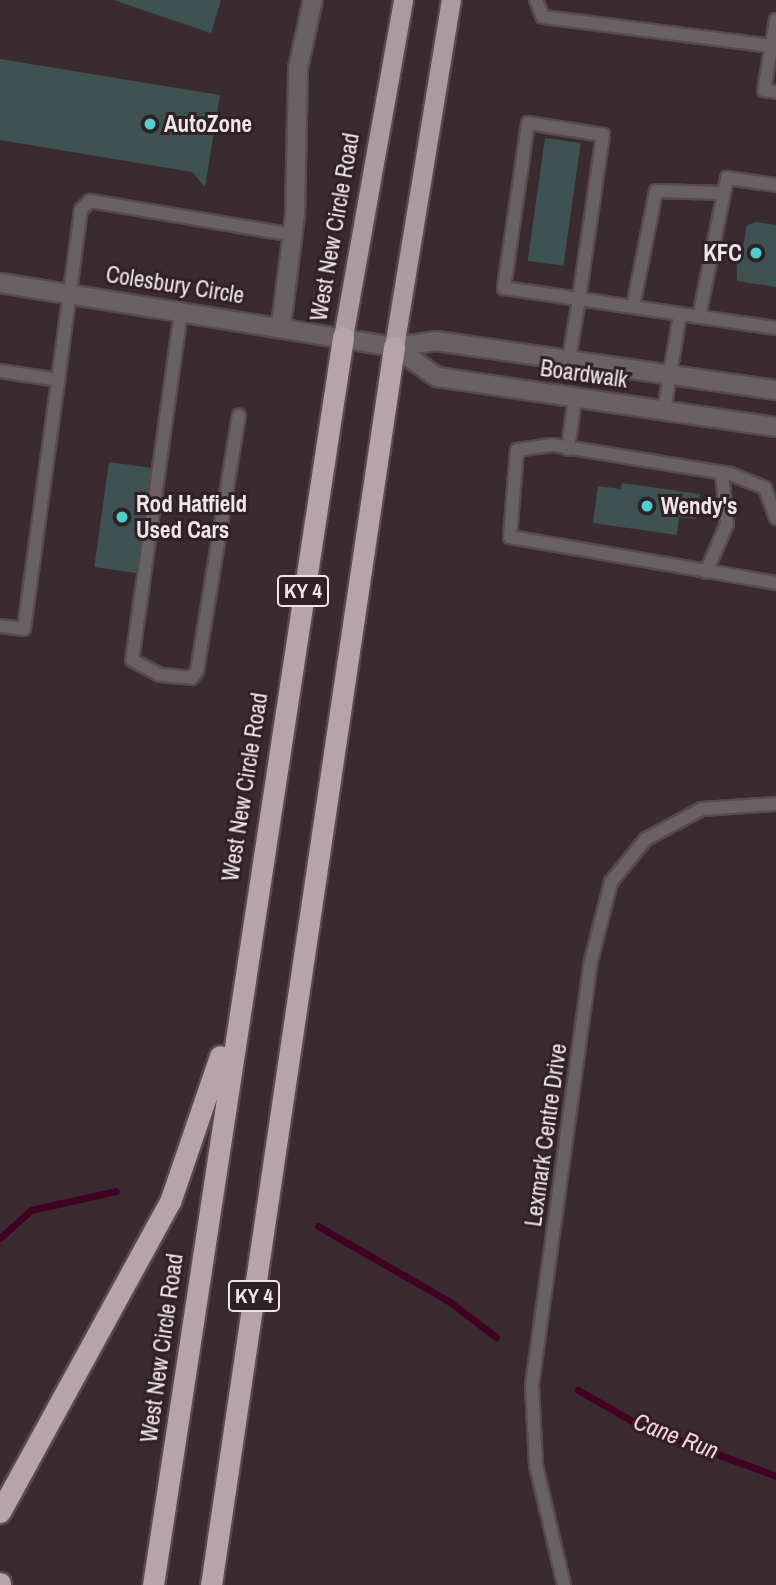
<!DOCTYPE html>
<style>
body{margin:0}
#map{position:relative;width:776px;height:1585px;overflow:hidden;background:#3a2b30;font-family:"Archivo Narrow",sans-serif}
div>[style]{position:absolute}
.stream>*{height:7px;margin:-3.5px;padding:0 3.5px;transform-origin:3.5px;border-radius:3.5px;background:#400123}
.building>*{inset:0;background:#3e5252;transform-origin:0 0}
.roads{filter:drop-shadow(2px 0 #57494e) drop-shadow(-2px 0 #57494e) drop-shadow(0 2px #57494e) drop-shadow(0 -2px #57494e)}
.service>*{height:12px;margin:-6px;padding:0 6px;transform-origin:6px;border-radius:6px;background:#696164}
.minor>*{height:18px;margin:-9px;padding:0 9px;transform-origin:9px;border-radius:9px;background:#696164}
.trunk>*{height:19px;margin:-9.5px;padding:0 9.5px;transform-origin:9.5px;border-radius:9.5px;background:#ac9aa1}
.motorway>*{height:21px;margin:-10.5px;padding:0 10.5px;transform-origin:10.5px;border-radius:10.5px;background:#b7a4ab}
.dots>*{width:19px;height:19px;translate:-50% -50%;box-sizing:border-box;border:4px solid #302126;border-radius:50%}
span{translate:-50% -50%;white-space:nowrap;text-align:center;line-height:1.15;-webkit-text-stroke:6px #302126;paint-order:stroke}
.shield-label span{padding:2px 5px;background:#302126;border:2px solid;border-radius:5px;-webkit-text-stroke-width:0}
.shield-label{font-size:21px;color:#f0e5e9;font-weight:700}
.poi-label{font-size:23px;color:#f0e5e9;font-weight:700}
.left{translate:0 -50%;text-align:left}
.right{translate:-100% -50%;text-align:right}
.street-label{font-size:23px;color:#f0e5e9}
.water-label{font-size:24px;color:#f9cfde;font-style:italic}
</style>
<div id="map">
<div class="stream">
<div style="left:318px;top:1226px;width:152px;rotate:29.9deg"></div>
<div style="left:450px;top:1302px;width:58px;rotate:37.3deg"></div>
<div style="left:0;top:1238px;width:42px;rotate:-42.1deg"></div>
<div style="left:31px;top:1210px;width:87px;rotate:-12.6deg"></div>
<div style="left:578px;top:1390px;width:73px;rotate:29.7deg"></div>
<div style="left:641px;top:1426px;width:144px;rotate:20.3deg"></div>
</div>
<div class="building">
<div style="clip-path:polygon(113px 0,221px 0,211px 33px)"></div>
<div style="clip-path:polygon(0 59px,220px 95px,205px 187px,192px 172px,0 140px)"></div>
<div style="left:545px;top:138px;width:36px;height:124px;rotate:8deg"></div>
<div style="clip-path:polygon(756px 222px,776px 225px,776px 287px,737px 281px,736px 245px,743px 246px,747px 225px)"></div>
<div style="left:109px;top:462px;width:43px;height:106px;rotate:8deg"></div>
<div style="clip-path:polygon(622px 483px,700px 494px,696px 519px,679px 517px,677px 535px,593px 523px,598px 486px,621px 489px)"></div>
</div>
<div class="roads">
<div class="service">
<div style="left:536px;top:0;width:18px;rotate:68deg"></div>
<div style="left:543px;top:17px;width:231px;rotate:7.2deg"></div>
<div style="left:776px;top:20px;width:71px;rotate:99.7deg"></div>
<div style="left:764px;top:90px;width:12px;rotate:9deg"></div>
<div style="left:633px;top:307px;width:118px;rotate:-78.8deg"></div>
<div style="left:656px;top:191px;width:67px;rotate:1.7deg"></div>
<div style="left:181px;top:312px;width:351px;rotate:98deg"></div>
<div style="left:132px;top:660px;width:32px;rotate:28deg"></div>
<div style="left:160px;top:675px;width:32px;rotate:5deg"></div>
<div style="left:192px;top:678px;width:9px;rotate:-54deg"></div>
<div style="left:197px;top:671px;width:259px;rotate:-80.7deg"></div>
<div style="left:699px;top:317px;width:142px;rotate:-78.6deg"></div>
<div style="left:727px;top:178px;width:49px;rotate:8.1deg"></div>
<div style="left:569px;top:360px;width:62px;rotate:-80.7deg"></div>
<div style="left:579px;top:299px;width:166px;rotate:-81.7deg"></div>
<div style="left:603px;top:135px;width:76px;rotate:-170.9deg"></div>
<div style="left:528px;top:123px;width:167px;rotate:98.3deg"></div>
<div style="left:504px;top:288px;width:76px;rotate:8.3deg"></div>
<div style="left:579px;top:299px;width:55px;rotate:8.4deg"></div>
<div style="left:633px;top:307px;width:145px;rotate:8.4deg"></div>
<div style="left:0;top:371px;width:59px;rotate:8.8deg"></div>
<div style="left:58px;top:380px;width:172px;rotate:-82.3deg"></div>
<div style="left:81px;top:210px;width:13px;rotate:-45deg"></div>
<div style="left:90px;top:201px;width:206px;rotate:9.5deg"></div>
<div style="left:664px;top:410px;width:97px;rotate:-80.5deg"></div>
<div style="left:568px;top:449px;width:51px;rotate:-82.2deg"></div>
<div style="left:776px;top:518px;width:32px;rotate:-110deg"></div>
<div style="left:765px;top:488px;width:38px;rotate:-158deg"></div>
<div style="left:730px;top:474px;width:180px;rotate:-170.7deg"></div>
<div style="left:552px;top:445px;width:35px;rotate:172deg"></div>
<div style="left:517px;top:450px;width:87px;rotate:94.6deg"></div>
<div style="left:510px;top:537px;width:270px;rotate:9.8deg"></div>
<div style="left:706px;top:572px;width:52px;rotate:-66.4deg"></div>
<div style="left:727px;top:524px;width:51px;rotate:-95.6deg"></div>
<div style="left:0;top:626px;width:24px;rotate:7deg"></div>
<div style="left:24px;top:629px;width:251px;rotate:-82.2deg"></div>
<div style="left:564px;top:1585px;width:122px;rotate:-103.2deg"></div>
<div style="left:536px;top:1466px;width:81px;rotate:-92.8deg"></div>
<div style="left:532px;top:1385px;width:424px;rotate:-82.1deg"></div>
<div style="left:590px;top:965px;width:86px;rotate:-75.8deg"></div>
<div style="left:611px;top:882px;width:55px;rotate:-50.9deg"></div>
<div style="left:646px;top:839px;width:64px;rotate:-28.2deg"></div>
<div style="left:702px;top:809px;width:74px;rotate:-3.9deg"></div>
</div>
<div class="minor">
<div style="left:0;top:283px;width:399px;rotate:9.2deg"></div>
<div style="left:394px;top:347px;width:42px;rotate:-8.1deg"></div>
<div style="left:436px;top:341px;width:344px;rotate:8.2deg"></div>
<div style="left:281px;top:326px;width:112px;rotate:-82.8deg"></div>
<div style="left:295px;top:215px;width:147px;rotate:-88.8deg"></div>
<div style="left:298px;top:68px;width:70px;rotate:-77.6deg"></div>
<div style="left:394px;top:347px;width:52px;rotate:34.9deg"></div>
<div style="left:437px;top:377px;width:343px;rotate:8.4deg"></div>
</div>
<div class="trunk">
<div style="left:343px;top:337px;width:342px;rotate:-79.9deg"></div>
<div style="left:394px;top:347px;width:352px;rotate:-80.7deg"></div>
</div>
<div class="motorway">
<div style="left:0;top:1512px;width:354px;rotate:-61.3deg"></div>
<div style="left:170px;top:1202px;width:154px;rotate:-71.1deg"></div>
<div style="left:0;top:1583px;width:2px;rotate:90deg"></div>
<div style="left:153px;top:1585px;width:1262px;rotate:-81.34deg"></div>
<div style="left:211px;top:1585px;width:1251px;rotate:-81.59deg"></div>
</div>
</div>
<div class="dots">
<div style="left:150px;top:124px;background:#52cdcc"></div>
<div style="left:756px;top:253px;background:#52cdcc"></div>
<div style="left:647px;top:506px;background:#52cdcc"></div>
<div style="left:122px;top:517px;background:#52cdcc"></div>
</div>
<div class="shield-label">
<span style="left:303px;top:591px">KY 4</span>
<span style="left:254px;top:1296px">KY 4</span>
</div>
<div class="poi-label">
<span class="left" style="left:164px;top:124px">AutoZone</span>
<span class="right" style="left:742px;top:253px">KFC</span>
<span class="left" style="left:136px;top:517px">Rod Hatfield<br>Used Cars</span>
<span class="left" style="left:661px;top:506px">Wendy's</span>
</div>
<div class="street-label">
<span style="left:335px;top:227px;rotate:-80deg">West New Circle Road</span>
<span style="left:175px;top:285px;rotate:9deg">Colesbury Circle</span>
<span style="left:584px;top:374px;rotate:8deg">Boardwalk</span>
<span style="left:245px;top:787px;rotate:-81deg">West New Circle Road</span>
<span style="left:546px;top:1135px;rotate:-82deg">Lexmark Centre Drive</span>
<span style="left:162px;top:1348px;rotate:-82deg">West New Circle Road</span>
</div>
<div class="water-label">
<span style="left:676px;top:1436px;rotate:21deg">Cane Run</span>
</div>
</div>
